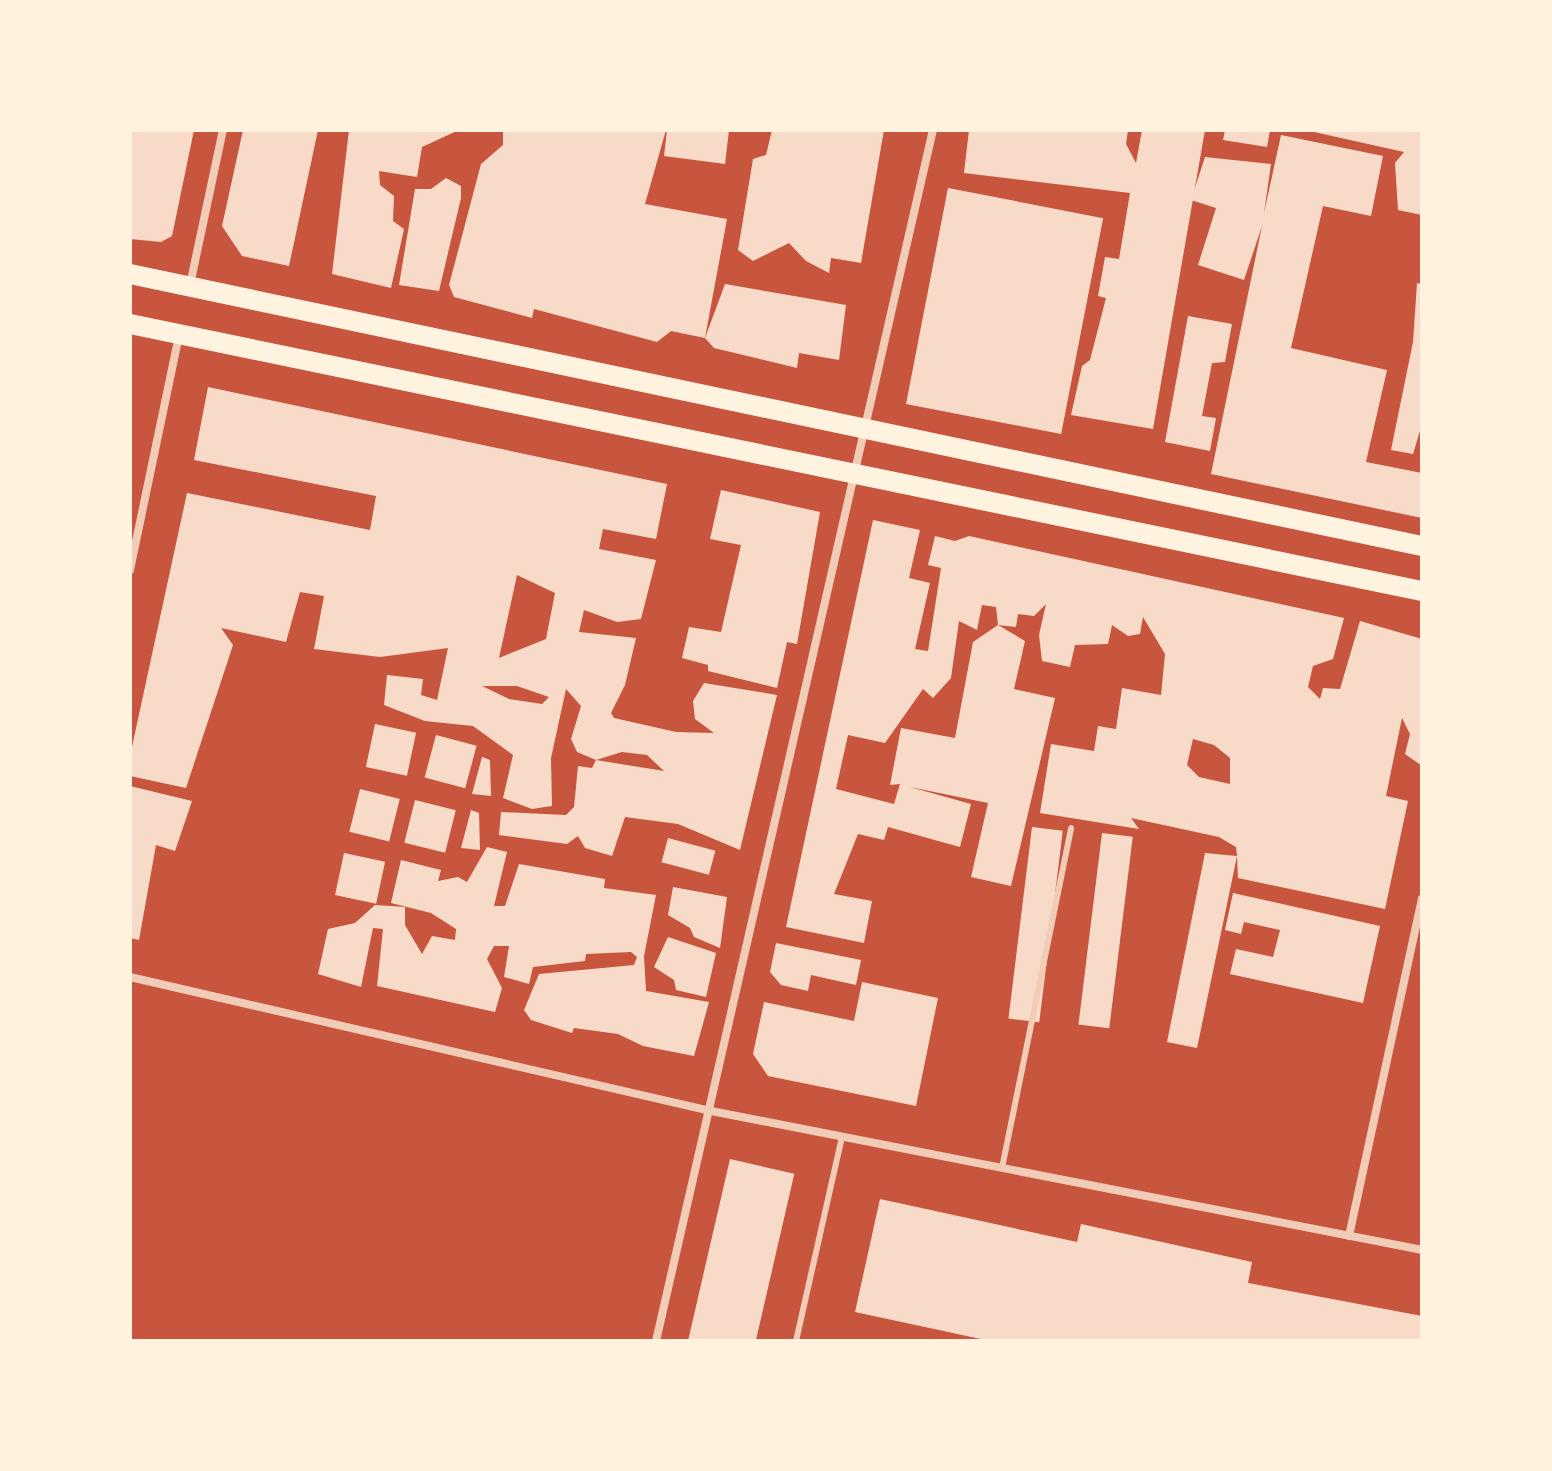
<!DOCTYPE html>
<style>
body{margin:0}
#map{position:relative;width:1552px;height:1471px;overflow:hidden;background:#c8553d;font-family:Merriweather,serif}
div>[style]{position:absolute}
.building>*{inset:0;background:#f7dbc8;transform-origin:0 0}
.service>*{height:6px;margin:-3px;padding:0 3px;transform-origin:3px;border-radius:3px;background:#f1ccb7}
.minor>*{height:8px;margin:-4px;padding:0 4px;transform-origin:4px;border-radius:4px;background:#f1ccb7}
.primary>*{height:20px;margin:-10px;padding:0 10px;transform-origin:10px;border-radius:10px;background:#fff3e0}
span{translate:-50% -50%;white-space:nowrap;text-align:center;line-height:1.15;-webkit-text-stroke:8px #fff3e0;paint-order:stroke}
.frame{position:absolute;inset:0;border:132px solid #fff3e0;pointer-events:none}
</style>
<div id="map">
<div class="building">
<div style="clip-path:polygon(130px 130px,194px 130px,172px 236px,161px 242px,130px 239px)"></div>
<div style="clip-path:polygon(243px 130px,318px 130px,289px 266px,242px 256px,222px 226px)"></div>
<div style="clip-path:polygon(349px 130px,459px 130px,422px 147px,417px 177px,379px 171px,380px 185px,394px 196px,393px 221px,404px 229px,391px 288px,332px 274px)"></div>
<div style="clip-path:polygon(503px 130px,666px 130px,645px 204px,727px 219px,705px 338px,671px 331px,657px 342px,534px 309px,532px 318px,454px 297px,449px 285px,481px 164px,503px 145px)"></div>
<div style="clip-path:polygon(667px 130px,729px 130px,725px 164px,664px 156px)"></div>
<div style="clip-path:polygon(772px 130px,884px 130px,861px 263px,831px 258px,829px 273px,806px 261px,789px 243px,753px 261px,738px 250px,753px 159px,766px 155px)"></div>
<div style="clip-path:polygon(969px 130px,1128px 130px,1126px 144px,1136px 163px,1142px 130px,1205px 130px,1153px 429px,1071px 415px,1082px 366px,1090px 360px,1106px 298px,1098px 296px,1105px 257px,1119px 259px,1130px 193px,964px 173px)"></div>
<div style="clip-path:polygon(1225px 130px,1270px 130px,1267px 147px,1223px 140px)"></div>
<div style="clip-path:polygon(1305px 130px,1422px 130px,1422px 215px,1398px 210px,1395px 163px,1404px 152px)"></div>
<div style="clip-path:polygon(1281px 135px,1383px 156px,1371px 216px,1323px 206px,1291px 348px,1387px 370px,1366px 462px,1422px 473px,1422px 518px,1211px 474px,1262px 226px,1244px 280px,1198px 265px,1216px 208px,1191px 200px,1205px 157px,1271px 164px,1264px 213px)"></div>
<div style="clip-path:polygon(446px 178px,461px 186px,461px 198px,439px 291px,399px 285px,415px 189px,431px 189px)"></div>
<div style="left:948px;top:188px;width:158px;height:220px;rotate:11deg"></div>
<div style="clip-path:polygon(1417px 283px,1422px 284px,1422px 424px,1413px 454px,1391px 450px,1413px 342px)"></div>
<div style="clip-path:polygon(725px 284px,846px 305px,839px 360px,799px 353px,797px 368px,714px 348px,705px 338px)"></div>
<div style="clip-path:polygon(1188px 316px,1232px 324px,1225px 362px,1212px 363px,1202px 416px,1216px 418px,1210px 451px,1165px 442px)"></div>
<div style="clip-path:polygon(evenodd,208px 387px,667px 484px,656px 539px,603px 529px,599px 549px,656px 560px,641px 619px,617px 622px,584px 610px,579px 632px,636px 638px,625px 685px,611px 713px,614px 718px,676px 732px,714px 733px,695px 719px,693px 701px,704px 683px,777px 695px,740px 850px,678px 824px,625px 817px,612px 856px,585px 848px,578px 836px,567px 844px,499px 835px,501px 812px,566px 815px,574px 807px,578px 766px,592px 768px,596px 760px,577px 752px,571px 739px,581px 706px,566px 689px,551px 758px,552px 806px,532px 809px,503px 798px,513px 755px,473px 726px,425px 721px,384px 705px,387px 675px,423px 679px,421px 695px,437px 700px,448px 648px,380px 657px,314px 649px,324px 596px,300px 592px,286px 642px,221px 628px,233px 645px,186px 788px,130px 776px,130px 756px,187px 493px,370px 530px,376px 496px,194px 460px,208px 387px,517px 575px,555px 593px,546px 639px,499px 658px,517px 575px,208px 387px,482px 686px,517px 686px,549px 697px,542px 704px,509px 699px,482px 686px,208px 387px,622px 752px,647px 755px,664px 771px,596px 760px,622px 752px)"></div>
<div style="clip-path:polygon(721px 490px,820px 512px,797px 644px,787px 642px,777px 688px,708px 671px,708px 665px,682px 658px,689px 627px,721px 632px,741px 545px,710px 539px)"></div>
<div style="clip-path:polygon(evenodd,873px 520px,920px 530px,909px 578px,930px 583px,915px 649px,928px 651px,941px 568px,928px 565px,935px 536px,955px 541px,969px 536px,1344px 618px,1333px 659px,1313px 666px,1308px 687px,1320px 699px,1323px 688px,1340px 689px,1360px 621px,1422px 639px,1422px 766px,1405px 754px,1410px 734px,1402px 718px,1386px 796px,1408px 801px,1385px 909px,1238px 878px,1237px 856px,1197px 1048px,1167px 1042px,1205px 853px,1237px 856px,1236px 847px,1219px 837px,1131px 818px,1139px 829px,1040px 813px,1051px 744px,1094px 751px,1098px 726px,1116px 729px,1122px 688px,1161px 695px,1165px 654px,1143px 617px,1140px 634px,1128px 636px,1112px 625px,1108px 644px,1075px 645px,1070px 667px,1042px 661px,1039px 635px,1046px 604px,1034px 616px,1018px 614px,1016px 627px,998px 625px,1025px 641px,1014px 689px,1055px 698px,1011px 886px,971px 877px,988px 803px,910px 787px,971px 804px,960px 847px,888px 827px,884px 840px,858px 834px,834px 894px,872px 901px,864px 943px,786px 927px,873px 520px,982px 605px,996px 607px,998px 625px,973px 642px,955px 738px,901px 728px,890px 785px,900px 784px,894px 804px,836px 789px,848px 735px,885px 743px,923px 689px,933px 698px,951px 678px,959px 621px,977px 630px,982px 605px,873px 520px,1193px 739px,1214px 745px,1230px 758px,1230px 784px,1199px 777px,1187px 765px,1193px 739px)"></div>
<div style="left:375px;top:724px;width:42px;height:44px;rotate:12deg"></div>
<div style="left:436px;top:735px;width:42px;height:44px;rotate:15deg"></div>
<div style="clip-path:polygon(482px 757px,490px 760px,491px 796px,472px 794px)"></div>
<div style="clip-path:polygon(130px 786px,192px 801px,175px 851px,156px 845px,139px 940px,130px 938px)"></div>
<div style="left:360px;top:789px;width:41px;height:44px;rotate:14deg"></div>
<div style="left:415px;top:800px;width:42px;height:44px;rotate:14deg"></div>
<div style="clip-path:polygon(471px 810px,479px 813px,480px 850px,461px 848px)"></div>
<div style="left:1032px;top:827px;width:31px;height:193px;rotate:7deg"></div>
<div style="left:1102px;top:833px;width:31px;height:193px;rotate:7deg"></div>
<div style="left:668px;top:838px;width:49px;height:25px;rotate:15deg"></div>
<div style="clip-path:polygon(487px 847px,507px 852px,494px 906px,505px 906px,519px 864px,605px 879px,604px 888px,656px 895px,644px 956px,646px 991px,709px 1002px,694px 1056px,643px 1046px,618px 1034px,574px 1028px,572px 1033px,531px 1020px,524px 1010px,539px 974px,634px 965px,637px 957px,631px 952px,586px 954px,585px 961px,533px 967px,529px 984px,504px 977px,509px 946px,494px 946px,487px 959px,502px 988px,495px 1012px,377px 986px,383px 929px,373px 928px,361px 987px,318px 974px,328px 929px,355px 923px,375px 905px,405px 907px,405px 925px,422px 954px,432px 936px,455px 940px,456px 929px,431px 913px,391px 903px,401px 860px,441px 870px,438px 881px,458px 877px,467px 882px)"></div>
<div style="left:344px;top:853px;width:42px;height:43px;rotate:12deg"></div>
<div style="clip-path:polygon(673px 887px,727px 897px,720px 948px,694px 937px,690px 928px,668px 915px)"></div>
<div style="clip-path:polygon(1233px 893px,1380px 926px,1363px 1003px,1230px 974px,1236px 949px,1273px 957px,1280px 930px,1244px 922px,1241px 934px,1225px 930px)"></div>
<div style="clip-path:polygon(668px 937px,716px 953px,706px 997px,676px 990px,674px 980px,654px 967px)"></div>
<div style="clip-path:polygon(776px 943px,861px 960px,856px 985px,811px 975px,808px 991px,781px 985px,770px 972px)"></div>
<div style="clip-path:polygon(862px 982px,938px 998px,916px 1106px,768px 1076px,753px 1054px,764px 1002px,854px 1021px)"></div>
<div style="left:730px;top:1159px;width:66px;height:187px;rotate:13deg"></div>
<div style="clip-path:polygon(880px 1199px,1077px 1242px,1081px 1224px,1252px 1262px,1248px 1283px,1422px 1316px,1422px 1341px,990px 1341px,855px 1312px)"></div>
</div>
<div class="service">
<div style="left:1002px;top:1168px;width:347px;rotate:-78.5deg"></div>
<div style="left:796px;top:1341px;width:209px;rotate:-77.3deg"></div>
</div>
<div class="minor">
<div style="left:190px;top:285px;width:158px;rotate:-78deg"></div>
<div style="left:130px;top:570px;width:239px;rotate:-78.2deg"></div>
<div style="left:130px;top:977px;width:591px;rotate:13deg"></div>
<div style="left:706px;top:1110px;width:730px;rotate:11.06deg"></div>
<div style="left:1349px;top:1236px;width:345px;rotate:-77.8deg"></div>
<div style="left:656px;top:1341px;width:1242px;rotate:-77.12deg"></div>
</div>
<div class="primary">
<div style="left:130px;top:274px;width:1320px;rotate:11.89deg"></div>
<div style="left:130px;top:324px;width:1319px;rotate:11.68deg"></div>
</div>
<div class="frame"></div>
</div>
